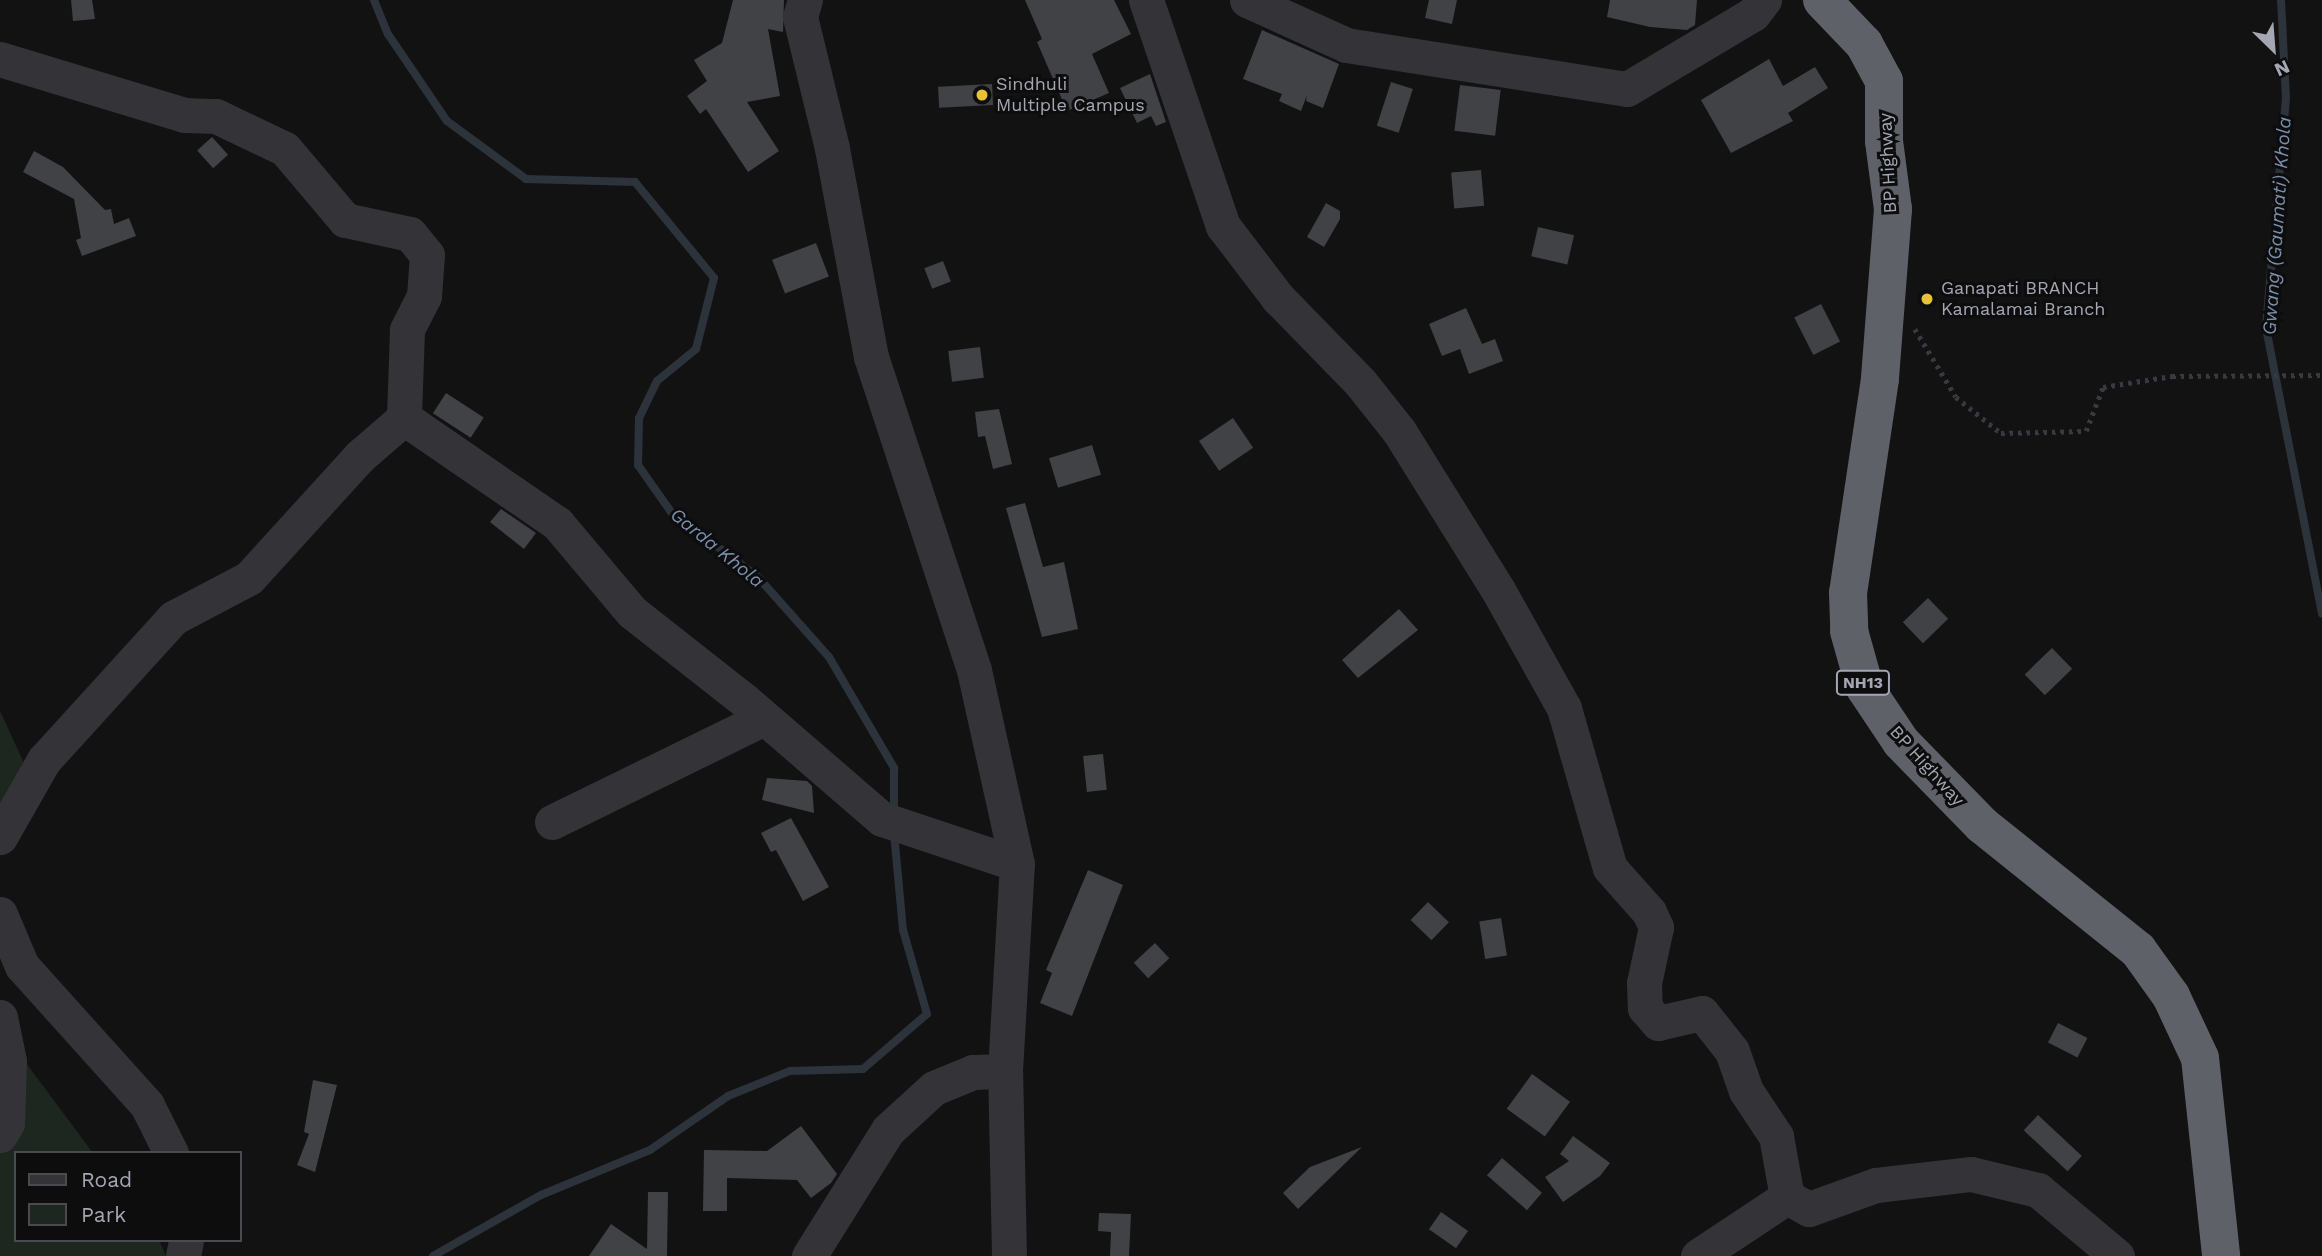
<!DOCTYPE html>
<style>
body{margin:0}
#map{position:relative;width:2322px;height:1256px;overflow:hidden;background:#121213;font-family:"Work Sans",sans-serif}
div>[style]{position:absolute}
.green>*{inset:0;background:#1e2620}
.stream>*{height:8px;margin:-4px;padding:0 4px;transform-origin:4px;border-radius:4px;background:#2c333b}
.building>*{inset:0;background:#414246;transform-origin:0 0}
.path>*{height:4.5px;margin-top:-2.25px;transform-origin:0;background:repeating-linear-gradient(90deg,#393a3f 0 3.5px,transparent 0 8.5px)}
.minor>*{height:35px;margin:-17.5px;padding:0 17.5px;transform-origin:17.5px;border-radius:17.5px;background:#333338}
.highway>*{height:38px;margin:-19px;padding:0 19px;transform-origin:19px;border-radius:19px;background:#5f6169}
.dots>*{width:19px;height:19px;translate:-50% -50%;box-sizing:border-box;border:4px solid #0d0d0e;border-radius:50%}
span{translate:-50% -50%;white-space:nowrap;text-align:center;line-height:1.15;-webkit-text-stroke:6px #0d0d0e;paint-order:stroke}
.shield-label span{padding:2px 5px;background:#0d0d0e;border:2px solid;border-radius:5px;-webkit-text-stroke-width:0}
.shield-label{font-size:16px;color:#a4a7b3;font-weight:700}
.poi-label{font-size:18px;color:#a4a7b3}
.left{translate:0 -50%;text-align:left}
.street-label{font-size:18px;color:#a4a7b3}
.water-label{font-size:19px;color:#7c90ad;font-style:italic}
.legend{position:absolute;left:14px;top:1151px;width:228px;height:91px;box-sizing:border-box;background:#0d0d0e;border:2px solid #494b50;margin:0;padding:9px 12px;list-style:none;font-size:21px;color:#a4a7b3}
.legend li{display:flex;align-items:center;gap:14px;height:35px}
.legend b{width:35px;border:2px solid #494b50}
.north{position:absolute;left:2238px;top:14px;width:70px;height:70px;-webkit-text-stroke:5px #0d0d0e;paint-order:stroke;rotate:155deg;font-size:19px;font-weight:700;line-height:28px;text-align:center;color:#a4a7b3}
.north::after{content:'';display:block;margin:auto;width:24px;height:32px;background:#a4a7b3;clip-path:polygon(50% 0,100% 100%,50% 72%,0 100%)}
</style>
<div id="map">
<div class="green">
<div style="clip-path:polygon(0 711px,30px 776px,0 834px)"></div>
<div style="clip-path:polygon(0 1028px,93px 1153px,16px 1153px,16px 1240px,159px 1240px,166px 1256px,0 1256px)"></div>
</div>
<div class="stream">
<div style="left:374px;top:0;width:37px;rotate:68deg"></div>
<div style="left:388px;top:34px;width:105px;rotate:55.9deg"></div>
<div style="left:447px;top:121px;width:98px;rotate:36.3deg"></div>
<div style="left:526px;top:179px;width:109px;rotate:1.6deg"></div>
<div style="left:635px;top:182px;width:124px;rotate:50.5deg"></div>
<div style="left:714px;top:278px;width:73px;rotate:104.2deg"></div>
<div style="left:696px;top:349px;width:50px;rotate:140.6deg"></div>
<div style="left:657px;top:381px;width:41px;rotate:115.9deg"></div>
<div style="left:639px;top:418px;width:47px;rotate:91.2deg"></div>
<div style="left:638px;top:465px;width:57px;rotate:54.9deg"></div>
<div style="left:671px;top:512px;width:107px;rotate:36.7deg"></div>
<div style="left:757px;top:576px;width:108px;rotate:48.4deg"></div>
<div style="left:829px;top:657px;width:129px;rotate:59.6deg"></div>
<div style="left:894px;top:768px;width:45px;rotate:90deg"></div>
<div style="left:2281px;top:0;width:98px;rotate:87.1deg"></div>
<div style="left:2286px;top:98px;width:231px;rotate:95deg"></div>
<div style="left:2266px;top:328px;width:291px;rotate:78.9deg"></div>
<div style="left:433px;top:1256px;width:124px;rotate:-29.5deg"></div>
<div style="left:541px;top:1195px;width:118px;rotate:-22.4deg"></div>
<div style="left:650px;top:1150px;width:95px;rotate:-34.7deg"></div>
<div style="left:728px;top:1096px;width:67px;rotate:-22deg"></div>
<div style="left:790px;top:1071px;width:73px;rotate:-1.6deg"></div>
<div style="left:863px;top:1069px;width:84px;rotate:-40.7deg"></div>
<div style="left:927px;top:1014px;width:87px;rotate:-105.9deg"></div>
<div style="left:903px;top:930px;width:97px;rotate:-95.3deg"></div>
</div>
<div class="building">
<div style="clip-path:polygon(71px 0,92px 0,95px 19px,73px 21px)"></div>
<div style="clip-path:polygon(733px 0,784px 0,783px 32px,768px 29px,780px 96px,747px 102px,779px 151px,748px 172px,706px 109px,700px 114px,687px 96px,707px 81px,694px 60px,722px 43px)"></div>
<div style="clip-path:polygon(1025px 0,1114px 0,1131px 34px,1092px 54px,1109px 93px,1067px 111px,1037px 42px,1042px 39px)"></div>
<div style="clip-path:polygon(1429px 0,1457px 0,1452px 24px,1425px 18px)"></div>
<div style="clip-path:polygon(1610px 0,1697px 0,1695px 25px,1687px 30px,1650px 27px,1607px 17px)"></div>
<div style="clip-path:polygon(1262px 30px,1339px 64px,1323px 108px,1306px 101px,1307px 95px,1301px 111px,1279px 101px,1282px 94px,1243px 79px)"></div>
<div style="clip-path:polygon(1769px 59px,1783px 86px,1815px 67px,1828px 88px,1788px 113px,1793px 121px,1731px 153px,1701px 100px)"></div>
<div style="clip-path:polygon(1150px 74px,1166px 122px,1156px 126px,1151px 116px,1137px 123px,1120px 88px)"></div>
<div style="left:1391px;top:82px;width:23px;height:46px;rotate:18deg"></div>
<div style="left:992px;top:84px;width:21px;height:54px;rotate:87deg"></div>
<div style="left:1460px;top:85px;width:41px;height:46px;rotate:7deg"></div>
<div style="left:212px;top:137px;width:24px;height:20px;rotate:48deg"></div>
<div style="clip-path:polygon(34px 151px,63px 167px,105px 210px,111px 209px,114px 224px,129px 218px,136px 236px,82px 256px,76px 240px,81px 238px,74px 199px,23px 172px)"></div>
<div style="left:1481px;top:170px;width:36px;height:30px;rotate:85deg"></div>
<div style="clip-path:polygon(1326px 203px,1340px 211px,1340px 219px,1324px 247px,1307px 237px)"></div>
<div style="left:1538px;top:227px;width:37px;height:30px;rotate:13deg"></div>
<div style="left:816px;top:243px;width:36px;height:47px;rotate:69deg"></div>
<div style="left:943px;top:261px;width:22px;height:20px;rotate:69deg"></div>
<div style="left:1821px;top:304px;width:42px;height:30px;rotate:63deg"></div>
<div style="clip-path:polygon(1466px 308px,1482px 344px,1495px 339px,1503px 361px,1469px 374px,1460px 349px,1442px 356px,1429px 324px)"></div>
<div style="left:980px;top:347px;width:31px;height:32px;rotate:83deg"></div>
<div style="left:446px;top:393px;width:45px;height:24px;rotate:33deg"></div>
<div style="clip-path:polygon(999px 409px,1012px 464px,993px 469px,985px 436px,978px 437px,975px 412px)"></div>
<div style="left:1233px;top:418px;width:36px;height:41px;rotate:56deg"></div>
<div style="left:1092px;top:445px;width:31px;height:45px;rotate:73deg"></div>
<div style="clip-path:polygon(1025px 503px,1043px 567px,1064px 562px,1078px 629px,1042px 637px,1006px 508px)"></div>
<div style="clip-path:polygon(501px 509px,536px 533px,524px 549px,490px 522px)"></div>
<div style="left:1928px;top:598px;width:29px;height:35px;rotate:46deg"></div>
<div style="clip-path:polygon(1399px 609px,1418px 630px,1358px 678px,1342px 660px)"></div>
<div style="left:2052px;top:648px;width:29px;height:38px;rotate:46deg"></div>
<div style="left:1103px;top:754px;width:36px;height:20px;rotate:84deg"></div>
<div style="clip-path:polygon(767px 778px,807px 781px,812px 786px,814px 813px,762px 800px)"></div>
<div style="clip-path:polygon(791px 818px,829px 887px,803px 901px,776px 850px,771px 852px,761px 833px)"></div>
<div style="clip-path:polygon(1088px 870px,1123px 885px,1072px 1016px,1040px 1003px,1052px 973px,1046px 970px)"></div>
<div style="left:1428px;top:902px;width:29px;height:25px;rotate:44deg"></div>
<div style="left:1501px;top:918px;width:38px;height:22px;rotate:81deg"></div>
<div style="left:1155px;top:943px;width:21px;height:29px;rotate:47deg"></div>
<div style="left:2058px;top:1023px;width:33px;height:22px;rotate:27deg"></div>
<div style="left:1532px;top:1074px;width:47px;height:43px;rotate:36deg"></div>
<div style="clip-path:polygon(313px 1080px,337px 1085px,315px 1172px,297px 1165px,309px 1134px,304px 1132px)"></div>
<div style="left:2038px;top:1115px;width:60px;height:21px;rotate:43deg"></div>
<div style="clip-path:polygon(801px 1126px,837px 1174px,831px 1183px,811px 1198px,797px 1180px,727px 1178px,727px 1211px,703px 1211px,704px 1150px,767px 1151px)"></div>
<div style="clip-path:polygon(1573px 1136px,1610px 1163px,1600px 1176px,1563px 1202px,1545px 1177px,1569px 1161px,1560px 1154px)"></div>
<div style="clip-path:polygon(1362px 1147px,1298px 1209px,1283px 1193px,1310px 1167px)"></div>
<div style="left:1502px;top:1158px;width:53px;height:23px;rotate:41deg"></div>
<div style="clip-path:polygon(648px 1192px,668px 1192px,667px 1256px,589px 1256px,611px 1224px,647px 1249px)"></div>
<div style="left:1441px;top:1212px;width:33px;height:21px;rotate:35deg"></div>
<div style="clip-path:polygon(1099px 1213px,1131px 1214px,1129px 1256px,1110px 1256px,1111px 1232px,1098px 1231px)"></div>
</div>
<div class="path">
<div style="left:1915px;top:329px;width:79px;rotate:58.9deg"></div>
<div style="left:1956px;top:397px;width:58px;rotate:38.7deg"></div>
<div style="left:2001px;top:433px;width:85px;rotate:-1.3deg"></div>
<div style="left:2086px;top:431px;width:47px;rotate:-68.9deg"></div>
<div style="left:2103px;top:387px;width:70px;rotate:-9.1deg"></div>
<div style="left:2172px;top:376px;width:150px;rotate:-0.4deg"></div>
</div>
<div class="minor">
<div style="left:1146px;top:0;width:239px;rotate:71.2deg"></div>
<div style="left:1223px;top:226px;width:91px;rotate:52.6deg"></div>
<div style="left:1278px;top:298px;width:117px;rotate:45.7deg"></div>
<div style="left:1360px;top:382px;width:63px;rotate:51.5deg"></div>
<div style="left:1399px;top:431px;width:187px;rotate:58.1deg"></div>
<div style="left:1498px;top:590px;width:135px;rotate:60.8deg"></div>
<div style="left:1564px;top:708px;width:166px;rotate:74deg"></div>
<div style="left:1610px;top:868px;width:59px;rotate:48.4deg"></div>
<div style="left:1649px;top:912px;width:17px;rotate:65deg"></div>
<div style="left:1656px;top:927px;width:57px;rotate:102.1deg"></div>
<div style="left:1644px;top:983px;width:25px;rotate:88deg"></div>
<div style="left:1645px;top:1008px;width:20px;rotate:49deg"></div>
<div style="left:1658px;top:1023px;width:45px;rotate:-12.8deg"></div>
<div style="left:1702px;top:1013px;width:48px;rotate:51.7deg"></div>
<div style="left:1732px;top:1051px;width:42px;rotate:70.7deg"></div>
<div style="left:1746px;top:1091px;width:54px;rotate:56.3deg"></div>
<div style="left:1776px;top:1136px;width:62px;rotate:79.8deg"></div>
<div style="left:1247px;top:0;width:109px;rotate:24.4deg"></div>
<div style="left:1346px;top:45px;width:284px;rotate:8.9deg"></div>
<div style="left:1627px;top:89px;width:147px;rotate:-30.8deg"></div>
<div style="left:1753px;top:14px;width:18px;rotate:-52deg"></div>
<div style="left:0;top:59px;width:192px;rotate:16.9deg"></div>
<div style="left:184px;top:115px;width:32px;rotate:2deg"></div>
<div style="left:216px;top:116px;width:76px;rotate:25.6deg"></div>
<div style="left:285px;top:149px;width:93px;rotate:49.8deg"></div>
<div style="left:345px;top:220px;width:66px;rotate:12.2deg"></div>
<div style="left:410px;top:234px;width:27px;rotate:51deg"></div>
<div style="left:427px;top:255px;width:41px;rotate:94.2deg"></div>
<div style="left:424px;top:296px;width:38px;rotate:117deg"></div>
<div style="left:407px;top:330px;width:88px;rotate:92deg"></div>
<div style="left:404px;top:418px;width:186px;rotate:34.5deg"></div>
<div style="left:557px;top:523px;width:116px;rotate:49.9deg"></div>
<div style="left:632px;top:612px;width:142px;rotate:38.2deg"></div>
<div style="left:744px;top:700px;width:182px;rotate:40.8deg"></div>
<div style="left:882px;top:819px;width:142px;rotate:18.4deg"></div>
<div style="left:1017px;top:864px;width:199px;rotate:-102.5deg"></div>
<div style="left:974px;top:670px;width:330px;rotate:-108.2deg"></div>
<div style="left:871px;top:357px;width:213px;rotate:-100.6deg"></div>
<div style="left:832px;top:148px;width:135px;rotate:-103.7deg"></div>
<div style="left:800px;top:17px;width:18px;rotate:-74deg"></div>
<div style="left:552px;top:822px;width:236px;rotate:-26.1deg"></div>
<div style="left:0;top:837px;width:89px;rotate:-60.3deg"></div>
<div style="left:44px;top:760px;width:192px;rotate:-47.7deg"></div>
<div style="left:173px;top:618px;width:86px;rotate:-27.8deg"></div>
<div style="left:249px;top:578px;width:164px;rotate:-47.7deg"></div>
<div style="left:359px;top:457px;width:60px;rotate:-40.9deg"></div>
<div style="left:0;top:914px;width:56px;rotate:67.1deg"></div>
<div style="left:22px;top:966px;width:187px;rotate:48deg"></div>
<div style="left:147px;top:1105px;width:54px;rotate:63.4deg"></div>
<div style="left:0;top:1017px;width:45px;rotate:78.4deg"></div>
<div style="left:9px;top:1061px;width:62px;rotate:91.8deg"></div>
<div style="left:7px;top:1123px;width:14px;rotate:120deg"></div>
<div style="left:183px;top:1256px;width:16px;rotate:-79deg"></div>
<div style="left:809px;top:1256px;width:149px;rotate:-57.9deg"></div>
<div style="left:888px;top:1130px;width:62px;rotate:-42.4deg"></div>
<div style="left:934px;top:1088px;width:42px;rotate:-22.3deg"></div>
<div style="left:973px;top:1072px;width:32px;rotate:-2deg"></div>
<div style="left:1009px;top:1256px;width:185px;rotate:-91.2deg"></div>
<div style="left:1005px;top:1071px;width:207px;rotate:-86.7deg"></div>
<div style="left:1698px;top:1256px;width:107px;rotate:-33.5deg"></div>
<div style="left:1787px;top:1197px;width:25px;rotate:29deg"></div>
<div style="left:1809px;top:1209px;width:71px;rotate:-19.7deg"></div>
<div style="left:1876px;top:1185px;width:96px;rotate:-6.6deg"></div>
<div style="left:1971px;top:1174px;width:69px;rotate:13.4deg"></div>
<div style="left:2038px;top:1190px;width:103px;rotate:39.9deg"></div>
</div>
<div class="highway">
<div style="left:1822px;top:0;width:61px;rotate:46.3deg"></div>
<div style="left:1864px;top:44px;width:42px;rotate:61.6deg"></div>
<div style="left:1884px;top:81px;width:60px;rotate:90deg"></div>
<div style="left:1884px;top:141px;width:69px;rotate:82.5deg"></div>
<div style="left:1893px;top:209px;width:170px;rotate:94.4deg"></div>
<div style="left:1880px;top:379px;width:216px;rotate:98.5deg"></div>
<div style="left:1848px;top:593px;width:38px;rotate:88deg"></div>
<div style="left:1849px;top:631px;width:59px;rotate:74.3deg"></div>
<div style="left:1865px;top:688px;width:65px;rotate:56.3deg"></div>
<div style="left:1901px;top:742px;width:116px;rotate:45.7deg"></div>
<div style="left:1982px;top:825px;width:200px;rotate:38.7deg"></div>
<div style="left:2138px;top:950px;width:57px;rotate:54.3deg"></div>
<div style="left:2171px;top:996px;width:68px;rotate:64.9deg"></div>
<div style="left:2200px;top:1058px;width:199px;rotate:83.9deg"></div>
</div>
<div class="dots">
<div style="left:982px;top:95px;background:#e7c237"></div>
<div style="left:1927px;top:299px;background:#e7c237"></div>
</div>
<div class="shield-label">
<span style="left:1863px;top:683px">NH13</span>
</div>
<div class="poi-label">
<span class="left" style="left:996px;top:95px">Sindhuli<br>Multiple Campus</span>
<span class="left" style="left:1941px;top:299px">Ganapati BRANCH<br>Kamalamai Branch</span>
</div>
<div class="street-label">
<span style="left:1888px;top:163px;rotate:-93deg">BP Highway</span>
<span style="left:1927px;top:766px;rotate:48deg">BP Highway</span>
</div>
<div class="water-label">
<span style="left:2277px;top:226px;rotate:-86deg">Gwang (Gaumati) Khola</span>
<span style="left:717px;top:548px;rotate:39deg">Garda Khola</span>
</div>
<ul class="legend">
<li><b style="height:9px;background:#333338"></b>Road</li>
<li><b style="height:19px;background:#1e2620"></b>Park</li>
</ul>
<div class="north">N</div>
</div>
